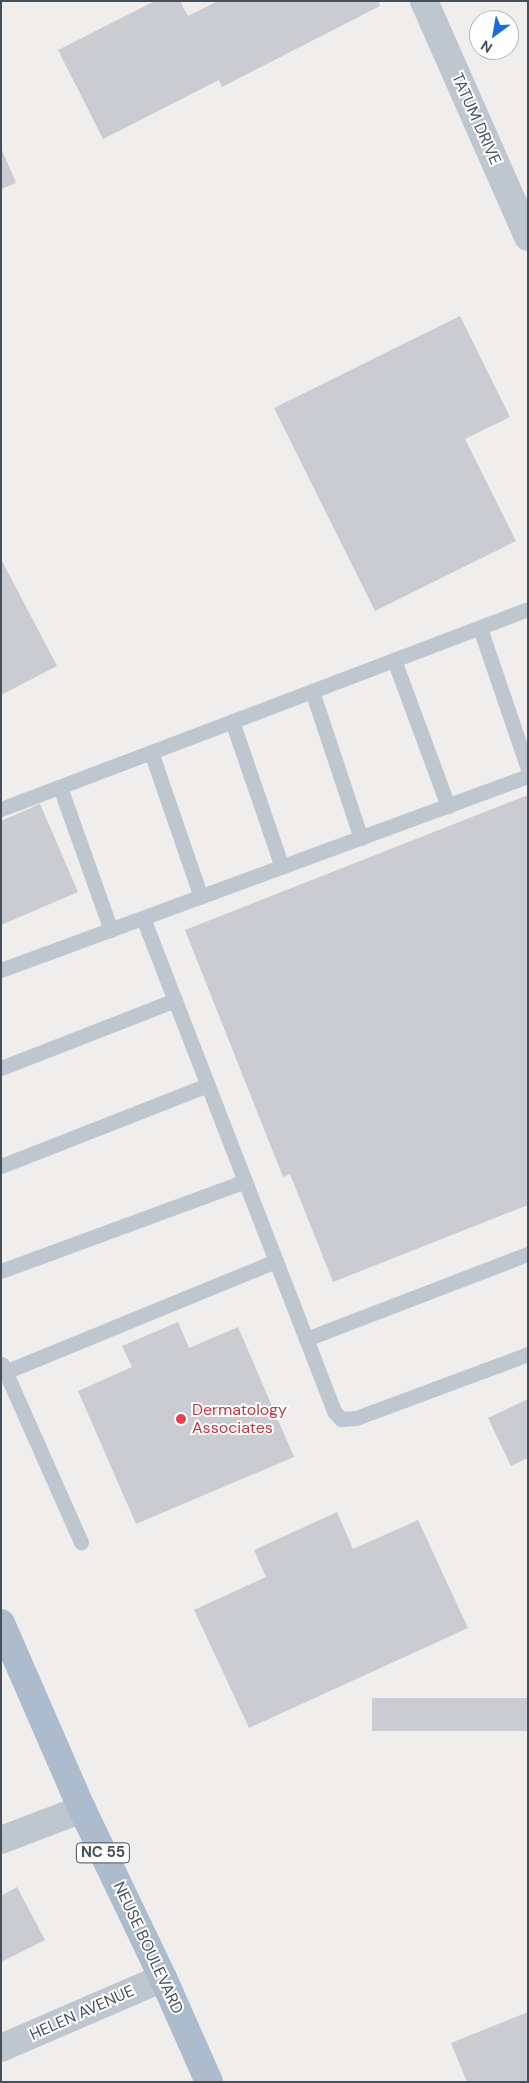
<!DOCTYPE html>
<style>
body{margin:0}
#map{position:relative;width:529px;height:2083px;overflow:hidden;background:#f0eded;font-family:"DM Sans",sans-serif}
div>[style]{position:absolute}
.building>*{inset:0;background:#caccd2;transform-origin:0 0}
.lane>*{height:15px;margin:-7.5px;padding:0 7.5px;transform-origin:7.5px;border-radius:7.5px;background:#bec7cf}
.street>*{height:28px;margin:-14px;padding:0 14px;transform-origin:14px;border-radius:14px;background:#bec7cf}
.primary>*{height:28px;margin:-14px;padding:0 14px;transform-origin:14px;border-radius:14px;background:#adbccc}
.dots>*{width:14px;height:14px;translate:-50% -50%;box-sizing:border-box;border:2px solid #fff;border-radius:50%}
span{translate:-50% -50%;white-space:nowrap;text-align:center;line-height:1.15;-webkit-text-stroke:4px #fff;paint-order:stroke}
.shield-label span{padding:1px 4px;background:#fff;border:1px solid;border-radius:4px;-webkit-text-stroke-width:0}
.shield-label{font-size:15px;color:#46505a;font-weight:700}
.street-label{font-size:16px;color:#46505a}
.health-label{font-size:16px;color:#be3a42}
.left{translate:0 -50%;text-align:left}
.frame{position:absolute;inset:0;border:2px solid #46505a;pointer-events:none}
.north{position:absolute;left:469px;top:10px;width:50px;height:50px;box-sizing:border-box;background:#fff;border:1px solid #b5b9bd;border-radius:50%;rotate:212deg;font-size:14px;font-weight:700;line-height:20px;text-align:center;color:#46505a}
.north::after{content:'';display:block;margin:auto;width:18px;height:22px;background:#1c6bdb;clip-path:polygon(50% 0,100% 100%,50% 72%,0 100%)}
</style>
<div id="map">
<div class="building">
<div style="clip-path:polygon(155px 1px,180px 1px,188px 16px,218px 1px,378px 1px,380px 6px,222px 87px,219px 80px,103px 139px,58px 50px)"></div>
<div style="clip-path:polygon(1px 148px,16px 183px,1px 189px)"></div>
<div style="clip-path:polygon(460px 316px,510px 417px,465px 439px,516px 541px,375px 611px,274px 408px)"></div>
<div style="clip-path:polygon(1px 559px,57px 666px,1px 695px)"></div>
<div style="clip-path:polygon(528px 795px,528px 1205px,333px 1282px,290px 1174px,283px 1177px,185px 930px)"></div>
<div style="clip-path:polygon(40px 804px,78px 892px,1px 925px,1px 821px)"></div>
<div style="clip-path:polygon(178px 1322px,189px 1348px,238px 1327px,294px 1457px,136px 1524px,78px 1391px,132px 1367px,122px 1346px)"></div>
<div style="clip-path:polygon(528px 1399px,528px 1458px,511px 1466px,488px 1418px)"></div>
<div style="clip-path:polygon(337px 1512px,353px 1549px,418px 1520px,468px 1628px,249px 1728px,194px 1610px,266px 1577px,254px 1550px)"></div>
<div style="left:528px;top:1698px;width:33px;height:156px;rotate:90deg"></div>
<div style="clip-path:polygon(17px 1887px,45px 1940px,1px 1962px,1px 1896px)"></div>
<div style="clip-path:polygon(528px 2012px,528px 2082px,467px 2082px,451px 2043px)"></div>
</div>
<div class="lane">
<div style="left:480px;top:628px;width:149px;rotate:71.2deg"></div>
<div style="left:394px;top:660px;width:156px;rotate:69.7deg"></div>
<div style="left:312px;top:691px;width:155px;rotate:71.6deg"></div>
<div style="left:232px;top:721px;width:154px;rotate:71.1deg"></div>
<div style="left:151px;top:752px;width:153px;rotate:71deg"></div>
<div style="left:60px;top:787px;width:152px;rotate:70.4deg"></div>
<div style="left:1px;top:809px;width:564px;rotate:-20.78deg"></div>
<div style="left:143px;top:918px;width:529px;rotate:68.82deg"></div>
<div style="left:334px;top:1411px;width:11px;rotate:49deg"></div>
<div style="left:341px;top:1419px;width:15px;rotate:-4deg"></div>
<div style="left:356px;top:1418px;width:184px;rotate:-20.4deg"></div>
<div style="left:1px;top:970px;width:562px;rotate:-20.21deg"></div>
<div style="left:1px;top:1068px;width:187px;rotate:-21.3deg"></div>
<div style="left:1px;top:1166px;width:222px;rotate:-21.4deg"></div>
<div style="left:1px;top:1271px;width:260px;rotate:-20.2deg"></div>
<div style="left:306px;top:1339px;width:238px;rotate:-21deg"></div>
<div style="left:2px;top:1364px;width:195px;rotate:66.1deg"></div>
<div style="left:5px;top:1372px;width:293px;rotate:-22.3deg"></div>
</div>
<div class="street">
<div style="left:424px;top:1px;width:258px;rotate:66.2deg"></div>
<div style="left:1px;top:1840px;width:87px;rotate:-20.9deg"></div>
<div style="left:1px;top:2048px;width:176px;rotate:-23.4deg"></div>
</div>
<div class="primary">
<div style="left:1px;top:1623px;width:203px;rotate:66.5deg"></div>
<div style="left:82px;top:1809px;width:187px;rotate:64.4deg"></div>
<div style="left:163px;top:1978px;width:114px;rotate:66.1deg"></div>
</div>
<div class="dots">
<div style="left:181px;top:1419px;background:#e0444e"></div>
</div>
<div class="shield-label">
<span style="left:103px;top:1853px">NC 55</span>
</div>
<div class="street-label">
<span style="left:476px;top:119px;rotate:66deg">TATUM DRIVE</span>
<span style="left:148px;top:1948px;rotate:65deg">NEUSE BOULEVARD</span>
<span style="left:82px;top:2013px;rotate:-24deg">HELEN AVENUE</span>
</div>
<div class="health-label">
<span class="left" style="left:192px;top:1419px">Dermatology<br>Associates</span>
</div>
<div class="frame"></div>
<div class="north">N</div>
</div>
